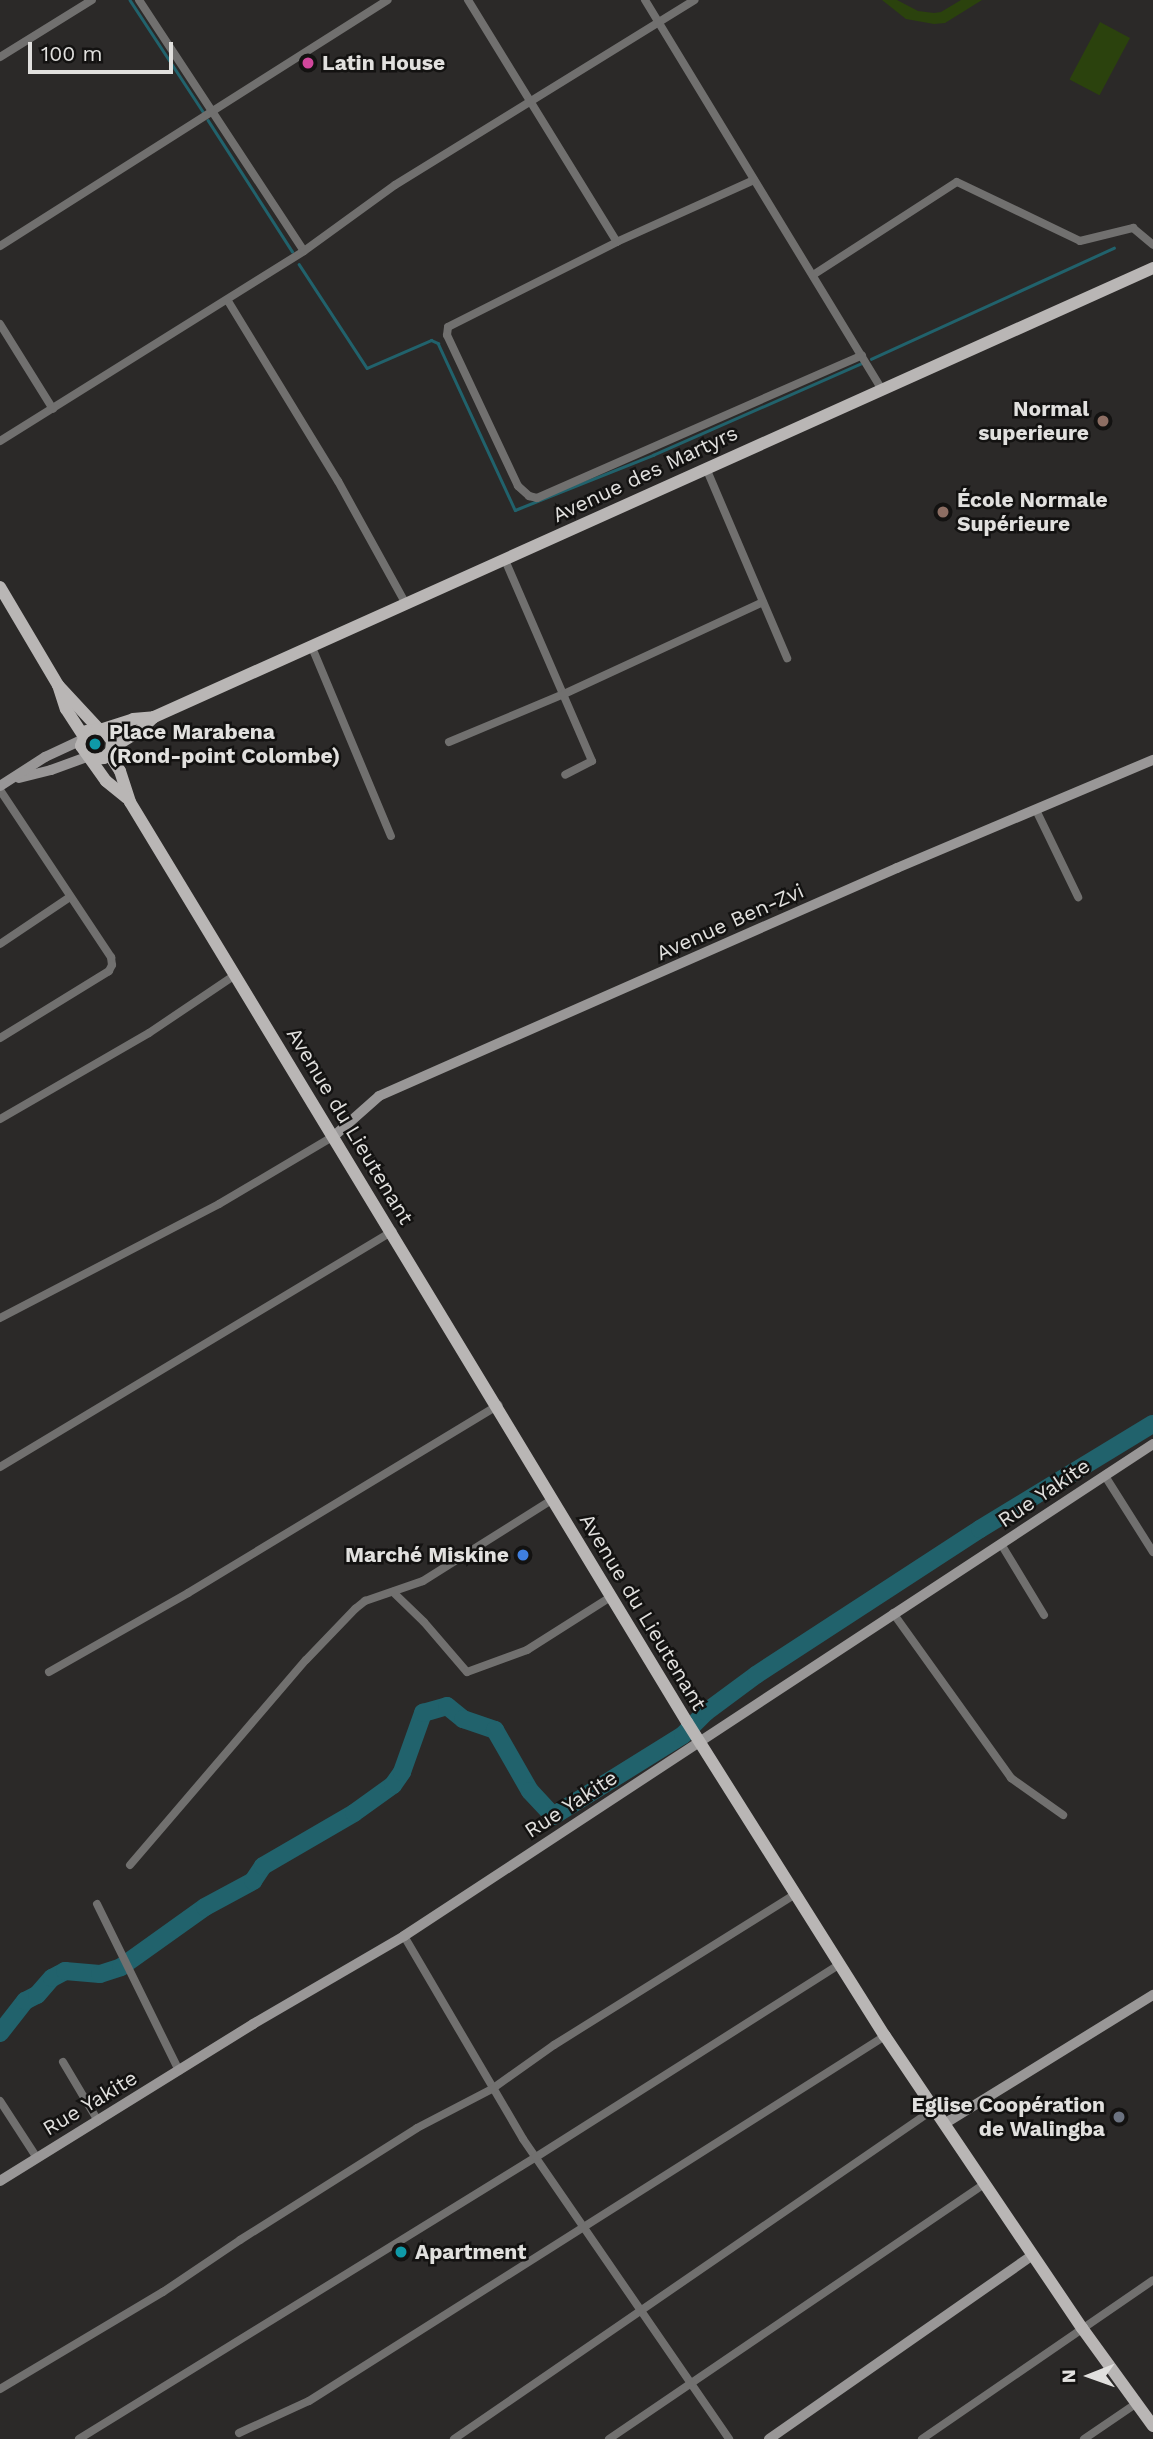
<!DOCTYPE html>
<meta charset="utf-8">
<style>
body{margin:0}
#map{position:relative;width:1153px;height:2439px;overflow:hidden;background:#2b2928;font-family:"Work Sans",sans-serif}
div>[style]{position:absolute}
.green>*{inset:0;background:#2b420d;transform-origin:0 0}
.stream>*{height:2.5px;margin:-1.25px;padding:0 1.25px;transform-origin:1.25px;border-radius:1.25px;background:#21626c}
.river>*{height:18px;margin:-9px;padding:0 9px;transform-origin:9px;border-radius:9px;background:#21626c}
.street>*{height:8px;margin:-4px;padding:0 4px;transform-origin:4px;border-radius:4px;background:#71706f}
.secondary>*{height:10px;margin:-5px;padding:0 5px;transform-origin:5px;border-radius:5px;background:#999797}
.primary>*{height:12px;margin:-6px;padding:0 6px;transform-origin:6px;border-radius:6px;background:#b9b6b5}
.dots>*{width:19px;height:19px;translate:-50% -50%;box-sizing:border-box;border:4px solid #131211;border-radius:50%}
span{translate:-50% -50%;white-space:nowrap;text-align:center;line-height:1.15;-webkit-text-stroke:5px #131211;paint-order:stroke}
.poi-label{font-size:21px;color:#e1e0de;font-weight:700}
.left{translate:0 -50%;text-align:left}
.right{translate:-100% -50%;text-align:right}
.street-label{font-size:21px;color:#e1e0de}
.north{position:absolute;left:1055px;top:2341px;width:70px;height:70px;-webkit-text-stroke:5px #131211;paint-order:stroke;rotate:269deg;font-size:19px;font-weight:700;line-height:28px;text-align:center;color:#e1e0de}
.north::after{content:'';display:block;margin:auto;width:24px;height:32px;background:#e1e0de;clip-path:polygon(50% 0,100% 100%,50% 72%,0 100%)}
.scale{position:absolute;left:28px;top:42px;width:145px;height:32px;box-sizing:border-box;border:4px solid #e1e0de;border-top:0;padding-left:9px;font-size:21px;line-height:24px;white-space:nowrap;color:#e1e0de;-webkit-text-stroke:5px #131211;paint-order:stroke}
</style>
<div id="map">
<div class="green">
<div style="clip-path:polygon(882px 0,897px 0,918px 11px,934px 13px,941px 12px,961px 0,982px 0,945px 23px,934px 24px,906px 19px)"></div>
<div style="left:1100px;top:22px;width:34px;height:65px;rotate:28deg"></div>
</div>
<div class="stream">
<div style="left:130px;top:0;width:135px;rotate:56.8deg"></div>
<div style="left:208px;top:120px;width:156px;rotate:57.3deg"></div>
<div style="left:299px;top:264px;width:124px;rotate:56.8deg"></div>
<div style="left:367px;top:368px;width:70px;rotate:-23.6deg"></div>
<div style="left:431px;top:340px;width:8px;rotate:23deg"></div>
<div style="left:438px;top:343px;width:184px;rotate:65.2deg"></div>
<div style="left:515px;top:510px;width:149px;rotate:-21.7deg"></div>
<div style="left:653px;top:455px;width:228px;rotate:-23.8deg"></div>
<div style="left:871px;top:359px;width:267px;rotate:-24.6deg"></div>
</div>
<div class="river">
<div style="left:0;top:2033px;width:41px;rotate:-52deg"></div>
<div style="left:25px;top:2001px;width:13px;rotate:-27deg"></div>
<div style="left:37px;top:1995px;width:23px;rotate:-49deg"></div>
<div style="left:52px;top:1978px;width:15px;rotate:-28deg"></div>
<div style="left:65px;top:1971px;width:35px;rotate:5deg"></div>
<div style="left:100px;top:1974px;width:22px;rotate:-18deg"></div>
<div style="left:121px;top:1967px;width:103px;rotate:-35.5deg"></div>
<div style="left:205px;top:1907px;width:55px;rotate:-28.4deg"></div>
<div style="left:253px;top:1881px;width:18px;rotate:-56deg"></div>
<div style="left:263px;top:1866px;width:105px;rotate:-30.2deg"></div>
<div style="left:354px;top:1813px;width:48px;rotate:-35.7deg"></div>
<div style="left:393px;top:1785px;width:16px;rotate:-55deg"></div>
<div style="left:402px;top:1772px;width:63px;rotate:-70.4deg"></div>
<div style="left:423px;top:1713px;width:25px;rotate:-16deg"></div>
<div style="left:447px;top:1706px;width:21px;rotate:39deg"></div>
<div style="left:463px;top:1719px;width:34px;rotate:19deg"></div>
<div style="left:495px;top:1730px;width:70px;rotate:60.2deg"></div>
<div style="left:530px;top:1791px;width:34px;rotate:47deg"></div>
<div style="left:553px;top:1816px;width:153px;rotate:-31.9deg"></div>
<div style="left:683px;top:1735px;width:33px;rotate:-45deg"></div>
<div style="left:706px;top:1712px;width:62px;rotate:-36.5deg"></div>
<div style="left:756px;top:1675px;width:267px;rotate:-33.1deg"></div>
<div style="left:980px;top:1529px;width:202px;rotate:-31.3deg"></div>
</div>
<div class="street">
<div style="left:139px;top:0;width:300px;rotate:56.7deg"></div>
<div style="left:468px;top:0;width:284px;rotate:58.4deg"></div>
<div style="left:645px;top:0;width:454px;rotate:58.7deg"></div>
<div style="left:0;top:57px;width:108px;rotate:-31.8deg"></div>
<div style="left:754px;top:180px;width:150px;rotate:155.7deg"></div>
<div style="left:617px;top:242px;width:189px;rotate:153.3deg"></div>
<div style="left:448px;top:327px;width:8px;rotate:97deg"></div>
<div style="left:447px;top:335px;width:167px;rotate:64.8deg"></div>
<div style="left:518px;top:486px;width:15px;rotate:42deg"></div>
<div style="left:529px;top:496px;width:8px;rotate:14deg"></div>
<div style="left:537px;top:498px;width:355px;rotate:-23.7deg"></div>
<div style="left:0;top:246px;width:459px;rotate:-32.4deg"></div>
<div style="left:813px;top:275px;width:171px;rotate:-32.9deg"></div>
<div style="left:957px;top:182px;width:136px;rotate:25.6deg"></div>
<div style="left:1080px;top:241px;width:55px;rotate:-13.8deg"></div>
<div style="left:1133px;top:228px;width:26px;rotate:40deg"></div>
<div style="left:228px;top:301px;width:211px;rotate:58.6deg"></div>
<div style="left:338px;top:481px;width:141px;rotate:61.1deg"></div>
<div style="left:0;top:324px;width:100px;rotate:58.1deg"></div>
<div style="left:0;top:441px;width:358px;rotate:-32deg"></div>
<div style="left:304px;top:251px;width:112px;rotate:-36deg"></div>
<div style="left:395px;top:185px;width:352px;rotate:-31.7deg"></div>
<div style="left:706px;top:468px;width:207px;rotate:66.9deg"></div>
<div style="left:505px;top:560px;width:219px;rotate:66.6deg"></div>
<div style="left:592px;top:761px;width:30px;rotate:153deg"></div>
<div style="left:311px;top:645px;width:207px;rotate:67.3deg"></div>
<div style="left:449px;top:742px;width:125px;rotate:-22.7deg"></div>
<div style="left:564px;top:694px;width:219px;rotate:-24.8deg"></div>
<div style="left:0;top:790px;width:201px;rotate:56.4deg"></div>
<div style="left:111px;top:957px;width:8px;rotate:83deg"></div>
<div style="left:112px;top:965px;width:7px;rotate:117deg"></div>
<div style="left:109px;top:971px;width:128px;rotate:148.4deg"></div>
<div style="left:1036px;top:810px;width:97px;rotate:64.2deg"></div>
<div style="left:0;top:944px;width:84px;rotate:-33.9deg"></div>
<div style="left:0;top:1119px;width:172px;rotate:-30deg"></div>
<div style="left:149px;top:1033px;width:104px;rotate:-34deg"></div>
<div style="left:0;top:1318px;width:247px;rotate:-27.5deg"></div>
<div style="left:219px;top:1204px;width:134px;rotate:-30.6deg"></div>
<div style="left:0;top:1467px;width:458px;rotate:-31deg"></div>
<div style="left:1105px;top:1476px;width:90px;rotate:57.7deg"></div>
<div style="left:1001px;top:1544px;width:83px;rotate:58.8deg"></div>
<div style="left:393px;top:1592px;width:43px;rotate:44.1deg"></div>
<div style="left:424px;top:1622px;width:66px;rotate:49.3deg"></div>
<div style="left:467px;top:1672px;width:64px;rotate:-20.1deg"></div>
<div style="left:527px;top:1650px;width:101px;rotate:-32.4deg"></div>
<div style="left:893px;top:1613px;width:203px;rotate:54.4deg"></div>
<div style="left:1011px;top:1778px;width:64px;rotate:35.4deg"></div>
<div style="left:49px;top:1672px;width:160px;rotate:-29.6deg"></div>
<div style="left:188px;top:1593px;width:363px;rotate:-31.2deg"></div>
<div style="left:130px;top:1865px;width:270px;rotate:-49.4deg"></div>
<div style="left:306px;top:1660px;width:71px;rotate:-46.1deg"></div>
<div style="left:355px;top:1609px;width:13px;rotate:-39deg"></div>
<div style="left:365px;top:1601px;width:61px;rotate:-19deg"></div>
<div style="left:423px;top:1581px;width:154px;rotate:-32.2deg"></div>
<div style="left:97px;top:1904px;width:186px;rotate:63.8deg"></div>
<div style="left:404px;top:1936px;width:235px;rotate:59.6deg"></div>
<div style="left:523px;top:2139px;width:364px;rotate:55.5deg"></div>
<div style="left:63px;top:2062px;width:69px;rotate:59.3deg"></div>
<div style="left:0;top:2101px;width:68px;rotate:57deg"></div>
<div style="left:0;top:2389px;width:190px;rotate:-30.8deg"></div>
<div style="left:163px;top:2292px;width:93px;rotate:-34deg"></div>
<div style="left:240px;top:2240px;width:209px;rotate:-32.3deg"></div>
<div style="left:417px;top:2128px;width:85px;rotate:-27.5deg"></div>
<div style="left:492px;top:2089px;width:76px;rotate:-35.4deg"></div>
<div style="left:554px;top:2045px;width:285px;rotate:-32deg"></div>
<div style="left:239px;top:2433px;width:77px;rotate:-24.6deg"></div>
<div style="left:309px;top:2401px;width:682px;rotate:-32.36deg"></div>
<div style="left:79px;top:2439px;width:537px;rotate:-31.68deg"></div>
<div style="left:536px;top:2157px;width:359px;rotate:-32.4deg"></div>
<div style="left:454px;top:2439px;width:582px;rotate:-34.51deg"></div>
<div style="left:609px;top:2439px;width:455px;rotate:-34.2deg"></div>
<div style="left:922px;top:2439px;width:280px;rotate:-34.5deg"></div>
<div style="left:1084px;top:2439px;width:64px;rotate:-34.2deg"></div>
</div>
<div class="secondary">
<div style="left:19px;top:778px;width:33px;rotate:-14deg"></div>
<div style="left:51px;top:770px;width:38px;rotate:-20deg"></div>
<div style="left:0;top:786px;width:54px;rotate:-32.8deg"></div>
<div style="left:45px;top:757px;width:40px;rotate:-25deg"></div>
<div style="left:334px;top:1136px;width:60px;rotate:-41.6deg"></div>
<div style="left:379px;top:1096px;width:566px;rotate:-23.76deg"></div>
<div style="left:897px;top:868px;width:278px;rotate:-22.9deg"></div>
<div style="left:944px;top:2124px;width:246px;rotate:-31.7deg"></div>
<div style="left:0;top:2181px;width:298px;rotate:-31.8deg"></div>
<div style="left:253px;top:2024px;width:175px;rotate:-30.2deg"></div>
<div style="left:404px;top:1936px;width:896px;rotate:-33.3deg"></div>
<div style="left:769px;top:2439px;width:322px;rotate:-34.9deg"></div>
</div>
<div class="primary">
<div style="left:0;top:587px;width:114px;rotate:59.4deg"></div>
<div style="left:58px;top:685px;width:25px;rotate:72deg"></div>
<div style="left:66px;top:709px;width:31px;rotate:57deg"></div>
<div style="left:58px;top:685px;width:59px;rotate:47.1deg"></div>
<div style="left:103px;top:729px;width:32px;rotate:-18deg"></div>
<div style="left:133px;top:719px;width:21px;rotate:-5deg"></div>
<div style="left:154px;top:717px;width:1095px;rotate:-24.2deg"></div>
<div style="left:112px;top:748px;width:32px;rotate:-32deg"></div>
<div style="left:139px;top:731px;width:21px;rotate:-43deg"></div>
<div style="left:109px;top:754px;width:20px;rotate:57deg"></div>
<div style="left:120px;top:771px;width:33px;rotate:72deg"></div>
<div style="left:130px;top:802px;width:1075px;rotate:58.81deg"></div>
<div style="left:687px;top:1722px;width:371px;rotate:57.8deg"></div>
<div style="left:885px;top:2036px;width:352px;rotate:56deg"></div>
<div style="left:1082px;top:2328px;width:121px;rotate:54.1deg"></div>
<div style="left:92px;top:759px;width:12px;rotate:-5deg"></div>
<div style="left:104px;top:758px;width:10px;rotate:-45deg"></div>
<div style="left:111px;top:751px;width:10px;rotate:-84deg"></div>
<div style="left:112px;top:741px;width:15px;rotate:-127deg"></div>
<div style="left:103px;top:729px;width:16px;rotate:173deg"></div>
<div style="left:87px;top:731px;width:16px;rotate:112deg"></div>
<div style="left:81px;top:746px;width:43px;rotate:54.5deg"></div>
<div style="left:106px;top:781px;width:27px;rotate:39deg"></div>
</div>
<div class="dots">
<div style="left:308px;top:63px;background:#d1479c"></div>
<div style="left:1103px;top:421px;background:#8d6e63"></div>
<div style="left:943px;top:512px;background:#8d6e63"></div>
<div style="left:95px;top:744px;background:#0f9aa8"></div>
<div style="left:523px;top:1555px;background:#3f7fe0"></div>
<div style="left:1119px;top:2117px;background:#6b7280"></div>
<div style="left:401px;top:2252px;background:#0f9aa8"></div>
</div>
<div class="poi-label">
<span class="left" style="left:322px;top:63px">Latin House</span>
<span class="right" style="left:1089px;top:421px">Normal<br>superieure</span>
<span class="left" style="left:957px;top:512px">École Normale<br>Supérieure</span>
<span class="left" style="left:109px;top:744px">Place Marabena<br>(Rond-point Colombe)</span>
<span class="right" style="left:509px;top:1555px">Marché Miskine</span>
<span class="right" style="left:1105px;top:2117px">Eglise Coopération<br>de Walingba</span>
<span class="left" style="left:415px;top:2252px">Apartment</span>
</div>
<div class="street-label">
<span style="left:645px;top:474px;rotate:-25deg">Avenue des Martyrs</span>
<span style="left:730px;top:922px;rotate:-24deg">Avenue Ben-Zvi</span>
<span style="left:350px;top:1126px;rotate:59deg">Avenue du Lieutenant</span>
<span style="left:1044px;top:1493px;rotate:-34deg">Rue Yakite</span>
<span style="left:643px;top:1612px;rotate:59deg">Avenue du Lieutenant</span>
<span style="left:571px;top:1804px;rotate:-33deg">Rue Yakite</span>
<span style="left:90px;top:2103px;rotate:-31deg">Rue Yakite</span>
</div>
<div class="north">N</div>
<div class="scale">100 m</div>
</div>
